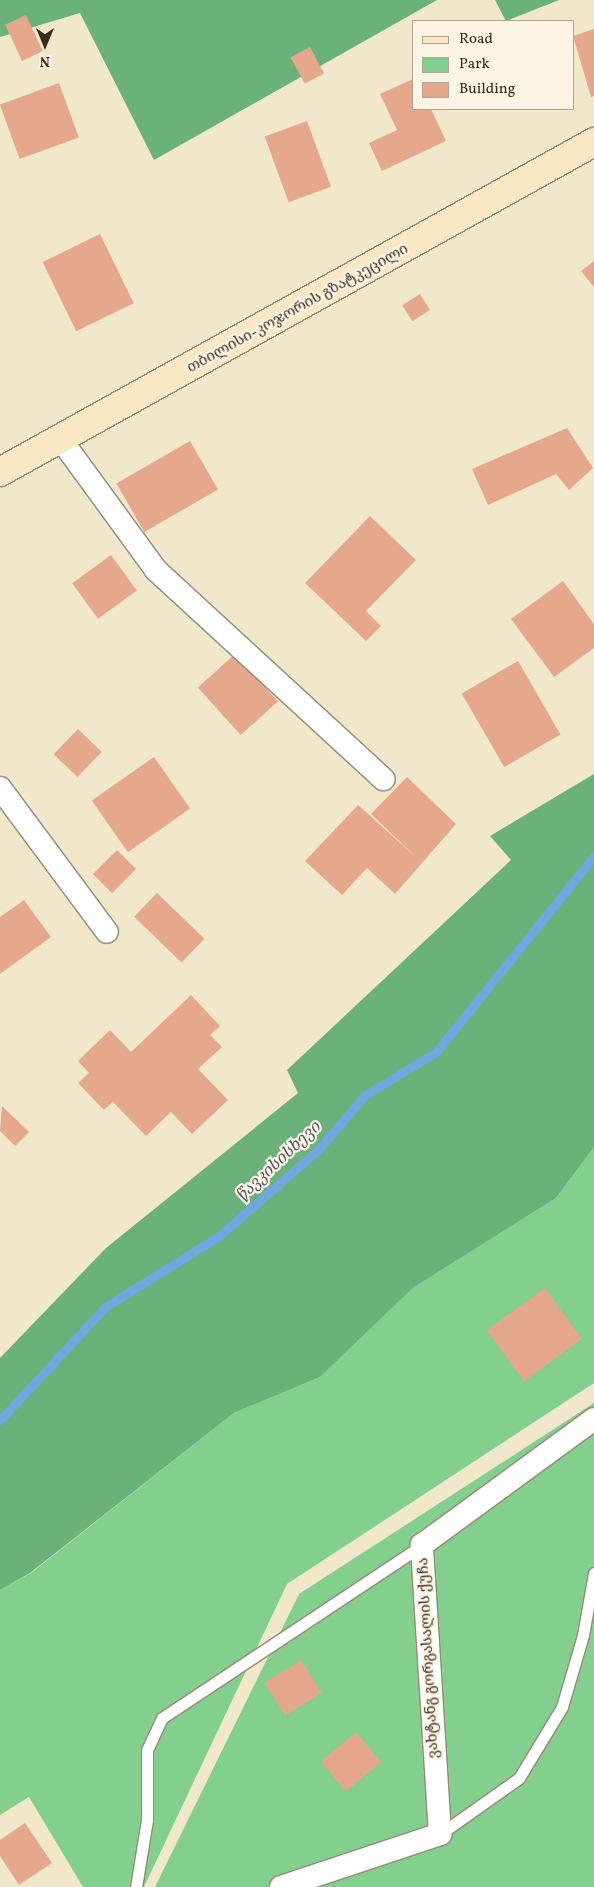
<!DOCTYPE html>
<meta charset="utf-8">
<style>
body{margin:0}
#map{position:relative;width:594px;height:1887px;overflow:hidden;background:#f1e8cc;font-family:Vollkorn,"Noto Serif Georgian",serif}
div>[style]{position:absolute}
.green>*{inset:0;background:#83cf8e}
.forest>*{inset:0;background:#6ab279}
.stream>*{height:9px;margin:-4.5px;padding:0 4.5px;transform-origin:4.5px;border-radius:4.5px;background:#72a6df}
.building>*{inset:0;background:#e5a88c;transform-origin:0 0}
.roads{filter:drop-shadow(1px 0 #968975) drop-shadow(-1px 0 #968975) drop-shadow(0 1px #968975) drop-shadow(0 -1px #968975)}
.lane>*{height:11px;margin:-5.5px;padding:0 5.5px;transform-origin:5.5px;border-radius:5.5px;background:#fff}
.street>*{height:22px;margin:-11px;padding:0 11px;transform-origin:11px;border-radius:11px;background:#fff}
.secondary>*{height:28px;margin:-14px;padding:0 14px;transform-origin:14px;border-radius:14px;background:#fae7c3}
span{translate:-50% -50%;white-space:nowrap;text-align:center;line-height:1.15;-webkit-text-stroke:4.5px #fcf5e5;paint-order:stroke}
.street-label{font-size:15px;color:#3b2a1e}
.water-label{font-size:16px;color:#4e5562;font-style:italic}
.legend{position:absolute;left:412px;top:20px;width:162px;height:90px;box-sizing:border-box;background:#fcf5e5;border:1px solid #afa495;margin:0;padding:6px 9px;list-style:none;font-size:15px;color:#3b2a1e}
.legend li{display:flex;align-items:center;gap:10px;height:25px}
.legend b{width:25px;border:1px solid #afa495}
.north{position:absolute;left:20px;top:20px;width:50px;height:50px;-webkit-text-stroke:4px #fcf5e5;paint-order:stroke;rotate:180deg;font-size:14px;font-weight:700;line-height:20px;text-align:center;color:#3b2a1e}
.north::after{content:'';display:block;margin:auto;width:18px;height:22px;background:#3b2a1e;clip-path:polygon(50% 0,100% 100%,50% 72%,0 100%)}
</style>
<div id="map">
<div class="green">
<div style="clip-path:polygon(594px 1147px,594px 1383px,287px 1584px,144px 1887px,83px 1887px,29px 1797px,0 1815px,0 1590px,31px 1573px,234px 1413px,320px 1377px,413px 1288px,556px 1198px)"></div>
<div style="clip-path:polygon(594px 1403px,594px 1887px,155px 1887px,299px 1594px)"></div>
</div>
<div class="forest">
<div style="clip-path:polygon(0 0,437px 0,154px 160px,80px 13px,0 37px)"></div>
<div style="clip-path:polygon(495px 0,559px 0,506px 21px)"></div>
<div style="clip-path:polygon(594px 774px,594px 1147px,556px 1198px,413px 1288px,320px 1377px,234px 1413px,30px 1573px,0 1590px,0 1358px,106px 1248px,298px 1093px,287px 1070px,511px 860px,490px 836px)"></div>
</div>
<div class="stream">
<div style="left:0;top:1420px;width:154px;rotate:-47.1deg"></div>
<div style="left:105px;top:1307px;width:134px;rotate:-31.9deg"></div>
<div style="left:219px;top:1236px;width:131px;rotate:-41deg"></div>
<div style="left:318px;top:1150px;width:72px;rotate:-49.5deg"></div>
<div style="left:365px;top:1095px;width:83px;rotate:-31.2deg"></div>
<div style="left:436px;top:1052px;width:252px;rotate:-51.1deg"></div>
</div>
<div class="building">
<div style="left:26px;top:15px;width:40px;height:23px;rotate:65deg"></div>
<div style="clip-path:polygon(594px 29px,594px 96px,591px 97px,573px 36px)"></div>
<div style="left:310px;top:47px;width:30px;height:22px;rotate:62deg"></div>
<div style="clip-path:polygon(413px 79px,413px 109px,431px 109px,446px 141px,382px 171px,369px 143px,397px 130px,380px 94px)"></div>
<div style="left:59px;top:83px;width:58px;height:63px;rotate:70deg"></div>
<div style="left:307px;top:121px;width:70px;height:45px;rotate:70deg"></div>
<div style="left:100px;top:234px;width:77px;height:64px;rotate:64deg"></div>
<div style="clip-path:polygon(594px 261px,594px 287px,581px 271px)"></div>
<div style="left:420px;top:294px;width:19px;height:21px;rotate:58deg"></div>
<div style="clip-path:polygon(567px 428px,593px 468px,569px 490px,556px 474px,488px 505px,472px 469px)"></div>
<div style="left:190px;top:441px;width:56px;height:85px;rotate:60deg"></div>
<div style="clip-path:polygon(370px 516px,416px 560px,366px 611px,381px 626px,366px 641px,305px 583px)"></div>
<div style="left:111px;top:555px;width:44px;height:48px;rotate:54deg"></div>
<div style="clip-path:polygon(563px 581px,594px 624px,594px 648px,554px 677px,511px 619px)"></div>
<div style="left:235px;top:654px;width:64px;height:50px;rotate:48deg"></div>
<div style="left:518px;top:661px;width:85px;height:65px;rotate:60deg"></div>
<div style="left:78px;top:729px;width:33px;height:35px;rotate:44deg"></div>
<div style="left:154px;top:757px;width:63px;height:76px;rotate:55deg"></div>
<div style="clip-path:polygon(407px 777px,456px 824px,395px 894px,367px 868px,342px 895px,305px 861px,358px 805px,417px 858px,371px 814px)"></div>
<div style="left:117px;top:850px;width:27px;height:34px;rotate:45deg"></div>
<div style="left:157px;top:893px;width:66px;height:33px;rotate:44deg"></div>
<div style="clip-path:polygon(24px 900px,51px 937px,0 974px,0 917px)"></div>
<div style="clip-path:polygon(191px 995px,220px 1026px,210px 1035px,222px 1047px,198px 1069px,228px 1100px,192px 1134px,171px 1112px,146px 1136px,113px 1102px,104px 1110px,78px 1083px,89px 1073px,78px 1061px,110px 1030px,131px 1052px)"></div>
<div style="clip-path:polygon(2px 1106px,29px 1132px,15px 1146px,0 1131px)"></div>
<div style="left:545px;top:1288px;width:63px;height:72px;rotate:54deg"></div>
<div style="left:301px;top:1660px;width:39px;height:43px;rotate:58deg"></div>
<div style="left:356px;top:1732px;width:39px;height:46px;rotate:50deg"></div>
<div style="clip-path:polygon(25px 1823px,52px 1863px,19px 1885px,0 1856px,0 1840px)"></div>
</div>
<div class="roads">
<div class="lane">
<div style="left:440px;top:1834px;width:97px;rotate:-35.3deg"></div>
<div style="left:519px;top:1778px;width:83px;rotate:-58.8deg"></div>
<div style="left:562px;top:1707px;width:75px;rotate:-73.7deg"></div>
<div style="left:583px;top:1635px;width:63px;rotate:-79.9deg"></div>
<div style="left:136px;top:1887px;width:68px;rotate:-80.7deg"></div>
<div style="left:147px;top:1820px;width:70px;rotate:-90deg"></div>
<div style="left:147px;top:1750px;width:35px;rotate:-65deg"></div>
<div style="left:162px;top:1718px;width:312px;rotate:-33.6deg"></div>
</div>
<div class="street">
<div style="left:62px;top:441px;width:160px;rotate:53.9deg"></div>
<div style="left:156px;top:570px;width:309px;rotate:42.6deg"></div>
<div style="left:0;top:788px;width:179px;rotate:53.4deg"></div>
<div style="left:281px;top:1887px;width:168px;rotate:-18.4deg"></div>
<div style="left:440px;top:1834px;width:290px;rotate:-93.6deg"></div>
<div style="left:422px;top:1545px;width:213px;rotate:-36.2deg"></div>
</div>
<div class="secondary">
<div style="left:0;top:472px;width:680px;rotate:-29.05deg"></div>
</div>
</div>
<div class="street-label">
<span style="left:298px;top:309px;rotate:-29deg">თბილისი-კოჯორის გზატკეცილი</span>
<span style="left:429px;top:1658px;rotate:-93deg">ვახტანგ გორგასალის ქუჩა</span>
</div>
<div class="water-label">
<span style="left:279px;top:1162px;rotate:-43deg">წავკისისხევი</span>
</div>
<ul class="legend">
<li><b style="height:6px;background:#fae7c3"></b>Road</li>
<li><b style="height:14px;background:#83cf8e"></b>Park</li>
<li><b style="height:14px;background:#e5a88c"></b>Building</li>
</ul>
<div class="north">N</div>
</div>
